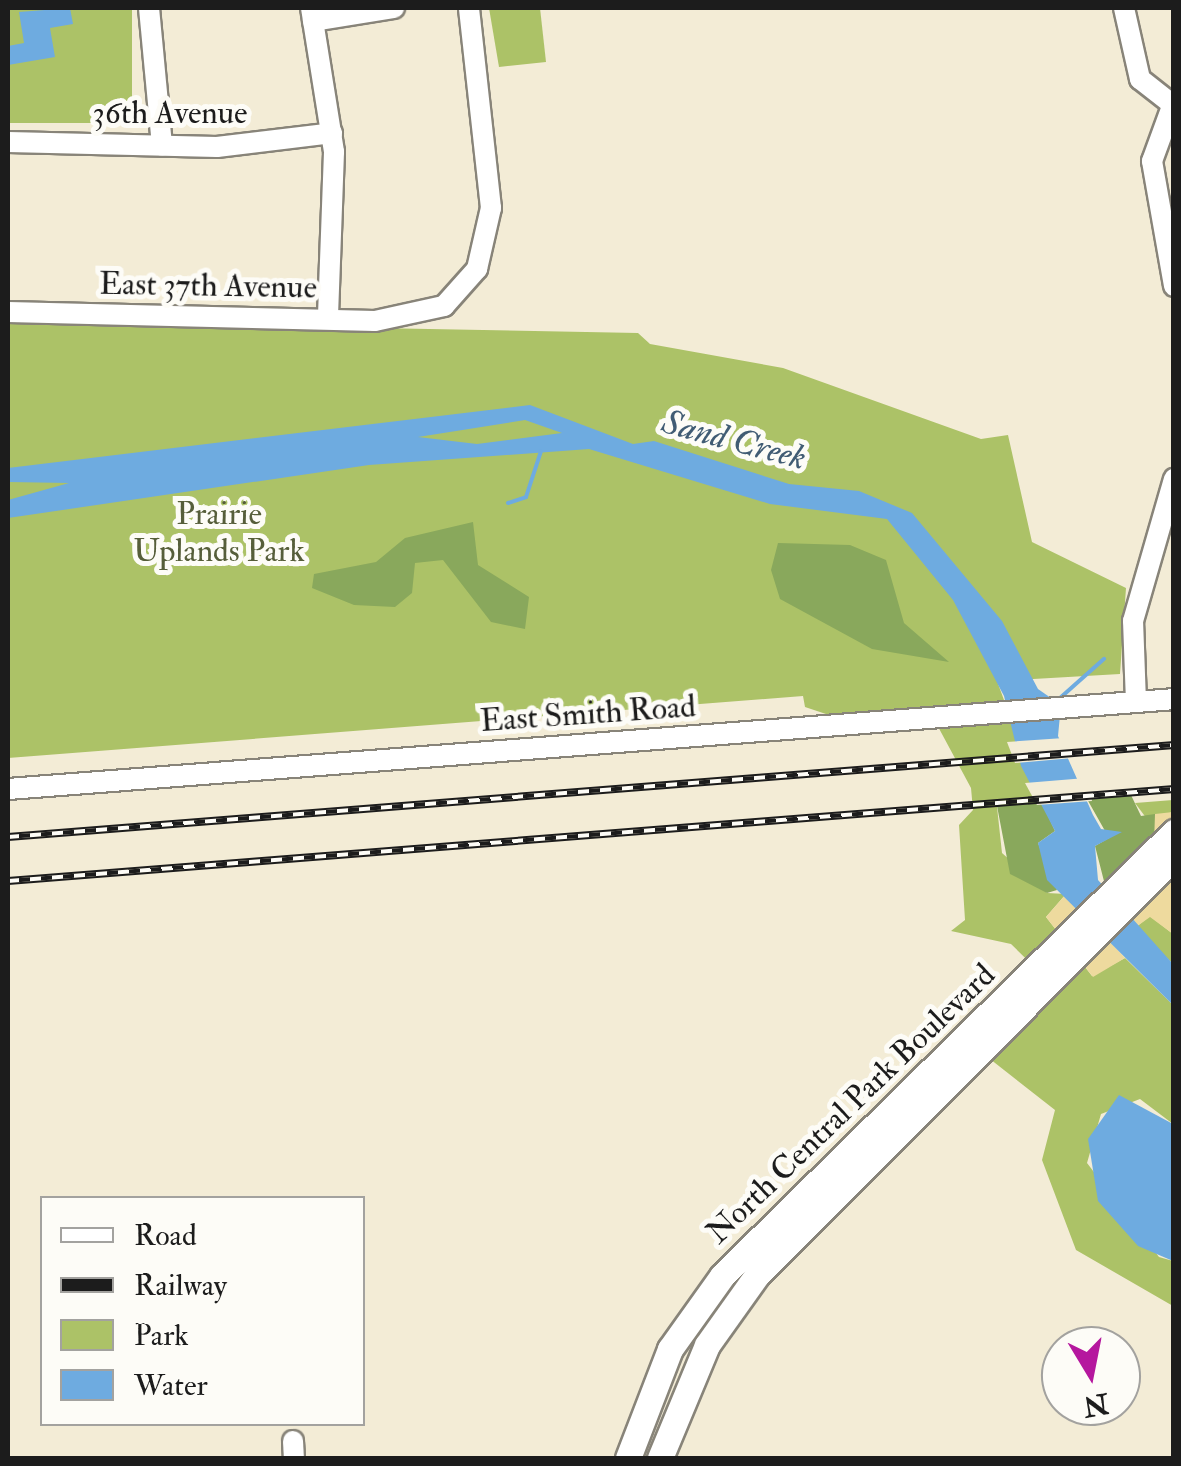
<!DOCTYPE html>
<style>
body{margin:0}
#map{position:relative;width:1181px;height:1466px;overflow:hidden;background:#f3ecd6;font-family:"IM FELL Double Pica",serif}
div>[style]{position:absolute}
.green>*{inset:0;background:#acc267;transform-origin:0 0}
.forest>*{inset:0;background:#89a85c}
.sand>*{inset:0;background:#eeda9e}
.water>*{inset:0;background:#6eabe0}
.pier>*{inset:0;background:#f3ecd6}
.stream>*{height:4px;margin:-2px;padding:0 2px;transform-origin:2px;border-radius:2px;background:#6eabe0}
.roads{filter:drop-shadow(2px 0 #888479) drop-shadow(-2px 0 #888479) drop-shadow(0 2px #888479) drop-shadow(0 -2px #888479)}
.minor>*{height:20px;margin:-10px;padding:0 10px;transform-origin:10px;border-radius:10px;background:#fff}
.major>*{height:25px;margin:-12.5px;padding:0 12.5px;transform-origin:12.5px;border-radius:12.5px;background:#fff}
.rail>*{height:8px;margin-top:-4px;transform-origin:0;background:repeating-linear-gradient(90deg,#fdfcf7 0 11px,#1c1c1c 0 22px);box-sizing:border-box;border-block:2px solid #1c1c1c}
span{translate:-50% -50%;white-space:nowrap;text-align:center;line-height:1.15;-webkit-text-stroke:10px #fdfcf7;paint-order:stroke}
.street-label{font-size:32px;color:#1c1c1c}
.park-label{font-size:32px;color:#565e3a}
.water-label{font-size:35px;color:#415c74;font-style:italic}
.frame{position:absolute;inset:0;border:10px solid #1c1c1c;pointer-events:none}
.legend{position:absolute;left:40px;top:1196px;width:325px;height:230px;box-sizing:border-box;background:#fdfcf7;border:2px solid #a3a29f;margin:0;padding:12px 18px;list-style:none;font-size:30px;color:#1c1c1c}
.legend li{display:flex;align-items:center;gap:20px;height:50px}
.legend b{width:50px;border:2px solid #a3a29f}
.north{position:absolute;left:1041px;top:1326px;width:100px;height:100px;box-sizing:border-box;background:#fdfcf7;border:2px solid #a3a29f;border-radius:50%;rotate:170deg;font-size:28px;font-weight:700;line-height:40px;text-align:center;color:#1c1c1c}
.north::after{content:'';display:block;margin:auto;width:35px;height:45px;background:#b5179e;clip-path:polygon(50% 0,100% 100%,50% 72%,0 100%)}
</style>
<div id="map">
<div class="green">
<div style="left:8px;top:8px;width:124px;height:115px"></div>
<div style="clip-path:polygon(489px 8px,540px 8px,546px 62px,499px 67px)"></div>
<div style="clip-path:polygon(8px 321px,638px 333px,650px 344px,783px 368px,981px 439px,1008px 435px,1032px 542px,1126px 588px,1120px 674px,997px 681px,1042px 803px,997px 807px,1002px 853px,1047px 893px,1066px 894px,1046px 917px,1092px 976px,1125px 958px,1173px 1005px,1173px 1124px,1140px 1099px,1101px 1114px,1087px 1163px,1159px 1257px,1173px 1261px,1173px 1306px,1076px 1250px,1042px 1160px,1055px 1110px,990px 1059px,1058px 990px,1011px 944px,951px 931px,965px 920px,959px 825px,973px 810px,971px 788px,928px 708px,835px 717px,805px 707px,803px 696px,8px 758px)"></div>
<div style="clip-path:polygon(1173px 800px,1173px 812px,1147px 819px,1135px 803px)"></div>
<div style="clip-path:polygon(1150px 916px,1173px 934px,1173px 964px,1136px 927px)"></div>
</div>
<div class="forest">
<div style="clip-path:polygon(473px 522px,478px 565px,529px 597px,525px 629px,491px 622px,443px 560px,415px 563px,412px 593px,395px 607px,354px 605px,312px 588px,314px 574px,376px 562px,405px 538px)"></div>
<div style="clip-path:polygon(778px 543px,850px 545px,886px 560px,904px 623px,949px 662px,872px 649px,780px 599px,771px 570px)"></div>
<div style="clip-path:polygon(1131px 795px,1141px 816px,1155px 814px,1155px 843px,1106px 889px,1095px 846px,1109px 838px,1087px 799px)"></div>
<div style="clip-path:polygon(1042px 803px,1055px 831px,1038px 843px,1057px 890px,1047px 893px,1010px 874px,997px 806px)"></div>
</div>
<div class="sand">
<div style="clip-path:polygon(1173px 812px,1173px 934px,1150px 917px,1136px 927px,1106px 889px,1154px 843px,1155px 814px)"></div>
<div style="clip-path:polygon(1066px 894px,1125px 958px,1093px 977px,1046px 917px)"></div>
</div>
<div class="water">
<div style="clip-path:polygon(70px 8px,73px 24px,50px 28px,55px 57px,8px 65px,8px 46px,24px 43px,19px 12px)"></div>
<div style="clip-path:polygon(evenodd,530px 405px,633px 444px,654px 441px,789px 484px,859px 491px,912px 513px,1002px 621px,1038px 689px,1061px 705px,1058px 736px,1093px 815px,1101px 829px,1122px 832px,1095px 846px,1098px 880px,1173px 964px,1173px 1005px,1047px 880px,1038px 843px,1055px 831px,1021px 766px,1004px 696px,953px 600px,887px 519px,770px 504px,589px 449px,369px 465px,8px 518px,8px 500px,69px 483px,8px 482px,8px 468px,530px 405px,525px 420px,562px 433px,477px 444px,418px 437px,525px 420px)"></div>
<div style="clip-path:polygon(1119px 1095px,1173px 1124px,1173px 1261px,1138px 1246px,1098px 1201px,1088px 1139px)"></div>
</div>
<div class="pier">
<div style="clip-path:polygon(1064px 738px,1073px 758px,1015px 763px,1007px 742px)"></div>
<div style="clip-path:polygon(1086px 778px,1092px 801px,1037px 805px,1025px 783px)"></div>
</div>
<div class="stream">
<div style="left:508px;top:503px;width:19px;rotate:-18deg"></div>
<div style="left:526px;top:497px;width:48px;rotate:-71.9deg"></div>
<div style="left:1060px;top:698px;width:59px;rotate:-41.6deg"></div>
</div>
<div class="roads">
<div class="minor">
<div style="left:149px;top:8px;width:138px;rotate:84.6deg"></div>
<div style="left:311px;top:8px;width:146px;rotate:80.9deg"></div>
<div style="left:334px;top:152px;width:167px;rotate:92.1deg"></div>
<div style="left:1124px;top:8px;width:73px;rotate:77.3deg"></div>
<div style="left:1140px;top:79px;width:39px;rotate:38deg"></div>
<div style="left:313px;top:21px;width:82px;rotate:-9.1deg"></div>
<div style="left:1174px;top:101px;width:64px;rotate:110.1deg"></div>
<div style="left:1152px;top:161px;width:127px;rotate:80deg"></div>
<div style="left:8px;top:142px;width:209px;rotate:1.4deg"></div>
<div style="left:217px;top:147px;width:116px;rotate:-6.9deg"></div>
<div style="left:8px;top:312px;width:367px;rotate:1.4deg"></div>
<div style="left:375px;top:321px;width:71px;rotate:-12.3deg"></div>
<div style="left:444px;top:306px;width:50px;rotate:-48.3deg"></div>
<div style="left:477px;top:269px;width:63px;rotate:-77.1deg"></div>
<div style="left:491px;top:208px;width:201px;rotate:-96.3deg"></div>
<div style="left:1136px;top:702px;width:81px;rotate:-92.1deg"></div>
<div style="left:1133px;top:621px;width:148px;rotate:-73.9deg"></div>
<div style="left:8px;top:789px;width:1169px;rotate:-4.41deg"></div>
<div style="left:293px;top:1441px;width:17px;rotate:87deg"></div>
</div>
<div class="major">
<div style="left:628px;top:1458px;width:117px;rotate:-68.9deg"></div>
<div style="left:670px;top:1349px;width:90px;rotate:-54.5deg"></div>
<div style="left:722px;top:1276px;width:634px;rotate:-44.49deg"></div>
<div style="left:660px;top:1458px;width:122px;rotate:-67.4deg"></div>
<div style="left:707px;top:1345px;width:86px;rotate:-54.5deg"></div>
<div style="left:757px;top:1275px;width:590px;rotate:-45.07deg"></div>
</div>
</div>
<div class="rail">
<div style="left:8px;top:837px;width:1170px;rotate:-4.51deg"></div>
<div style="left:8px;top:881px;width:1170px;rotate:-4.51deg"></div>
</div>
<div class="street-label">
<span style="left:170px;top:113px">36th Avenue</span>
<span style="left:208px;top:286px;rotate:1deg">East 37th Avenue</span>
<span style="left:588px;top:714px;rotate:-4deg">East Smith Road</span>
<span style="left:851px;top:1104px;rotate:-44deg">North Central Park Boulevard</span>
</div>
<div class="park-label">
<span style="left:219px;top:533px">Prairie<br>Uplands Park</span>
</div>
<div class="water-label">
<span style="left:734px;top:440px;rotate:15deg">Sand Creek</span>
</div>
<div class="frame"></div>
<ul class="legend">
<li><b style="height:12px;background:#fff"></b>Road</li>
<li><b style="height:12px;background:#1c1c1c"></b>Railway</li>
<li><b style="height:28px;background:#acc267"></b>Park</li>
<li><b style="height:28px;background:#6eabe0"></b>Water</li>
</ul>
<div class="north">N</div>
</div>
